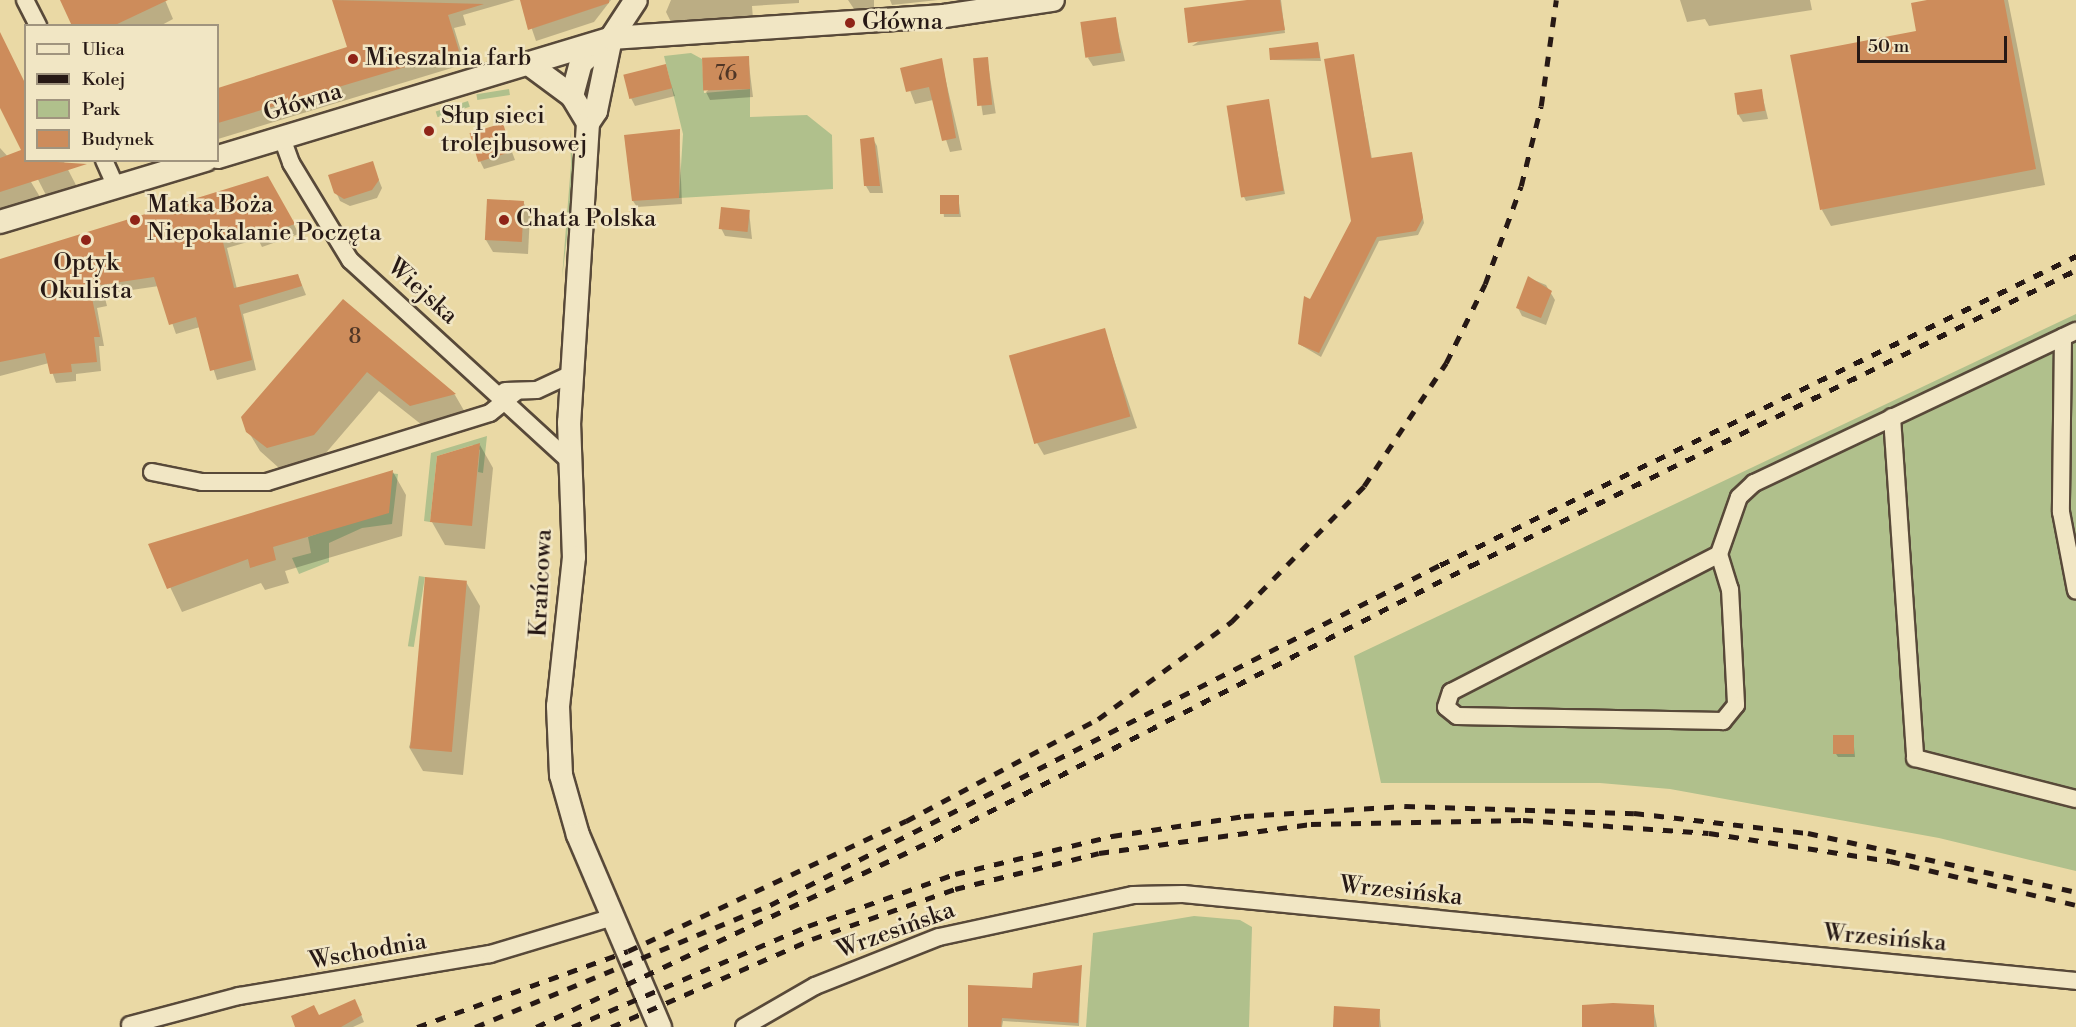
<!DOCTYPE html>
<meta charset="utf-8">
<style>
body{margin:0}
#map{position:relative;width:2076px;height:1027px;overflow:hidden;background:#ead9a5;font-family:"Libre Bodoni",serif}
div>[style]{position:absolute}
.green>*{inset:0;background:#b0c08c;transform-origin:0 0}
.shadow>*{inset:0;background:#0003;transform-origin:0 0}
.building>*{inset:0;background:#cd8c5b;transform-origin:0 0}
.roads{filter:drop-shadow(2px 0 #584939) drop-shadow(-2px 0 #584939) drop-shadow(0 2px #584939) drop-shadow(0 -2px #584939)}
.street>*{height:16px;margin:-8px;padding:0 8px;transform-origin:8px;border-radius:8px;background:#f1e6c4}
.secondary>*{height:22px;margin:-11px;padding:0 11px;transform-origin:11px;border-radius:11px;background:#f1e6c4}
.rail>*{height:4.5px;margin-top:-2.25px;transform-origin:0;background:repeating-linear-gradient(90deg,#271915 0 10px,transparent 0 20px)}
.dots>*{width:16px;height:16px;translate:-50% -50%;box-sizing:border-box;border:3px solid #f1e6c4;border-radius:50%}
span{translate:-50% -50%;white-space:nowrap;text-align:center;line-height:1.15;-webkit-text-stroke:5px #f1e6c4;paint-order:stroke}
.number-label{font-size:21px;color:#503626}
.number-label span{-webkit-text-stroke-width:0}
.poi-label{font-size:24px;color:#271915}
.left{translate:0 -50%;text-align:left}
.street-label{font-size:24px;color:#271915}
.legend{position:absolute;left:24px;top:24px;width:195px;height:138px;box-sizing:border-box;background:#f1e6c4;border:2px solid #a0947e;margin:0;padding:8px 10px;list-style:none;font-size:18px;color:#271915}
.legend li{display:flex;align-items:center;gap:12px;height:30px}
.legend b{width:30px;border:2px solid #a0947e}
.scale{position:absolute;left:1857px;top:36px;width:150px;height:27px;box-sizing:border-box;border:3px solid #271915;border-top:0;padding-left:8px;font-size:18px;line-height:21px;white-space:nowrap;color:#271915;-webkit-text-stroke:4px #f1e6c4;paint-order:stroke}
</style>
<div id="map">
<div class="green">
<div style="clip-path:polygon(691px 53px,702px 59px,704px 93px,750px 89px,750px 117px,807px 115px,832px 135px,833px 189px,679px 198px,683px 134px,664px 56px)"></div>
<div style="left:509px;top:89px;width:6px;height:33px;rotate:81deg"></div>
<div style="left:468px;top:101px;width:6px;height:34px;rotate:72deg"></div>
<div style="clip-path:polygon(570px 130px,574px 180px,562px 278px,571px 164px)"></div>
<div style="clip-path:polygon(2076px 314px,2076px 871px,1939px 838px,1670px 789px,1600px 783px,1381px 783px,1354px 656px)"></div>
<div style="clip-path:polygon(487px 436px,483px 473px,478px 472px,480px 450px,473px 445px,437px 456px,430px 522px,424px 521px,431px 453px)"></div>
<div style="clip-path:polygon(390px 473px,398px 474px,392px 524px,362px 528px,329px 543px,329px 562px,299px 574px,292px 558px,311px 553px,308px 537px,389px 508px)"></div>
<div style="left:419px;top:576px;width:6px;height:71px;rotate:9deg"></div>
<div style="clip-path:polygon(1194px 916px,1240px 920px,1252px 927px,1249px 1027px,1086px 1027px,1093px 933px)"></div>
</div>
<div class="shadow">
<div style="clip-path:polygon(66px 0,165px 0,173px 19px,160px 26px,74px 26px)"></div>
<div style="clip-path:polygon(334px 0,515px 0,463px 15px,466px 25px,454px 28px,465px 64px,218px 139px,218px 89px,349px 48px)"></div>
<div style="clip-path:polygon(522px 0,611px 0,594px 22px,536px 41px)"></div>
<div style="clip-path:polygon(671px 0,799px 0,799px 3px,752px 6px,753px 19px,672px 24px,666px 12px)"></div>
<div style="clip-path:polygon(848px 0,874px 0,874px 7px,854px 9px)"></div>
<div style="clip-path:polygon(890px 0,938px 0,892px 5px)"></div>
<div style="clip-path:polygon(1259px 0,1281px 0,1285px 33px,1192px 46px)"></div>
<div style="clip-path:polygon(1680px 0,1810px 0,1812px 10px,1709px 26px,1705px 19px,1687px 22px)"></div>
<div style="clip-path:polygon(1935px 0,2008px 0,2045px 185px,1831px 226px,1822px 210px)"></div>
<div style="clip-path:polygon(1115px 19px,1125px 61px,1093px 66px,1088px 58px)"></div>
<div style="clip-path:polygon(1318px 43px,1321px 61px,1272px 60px)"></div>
<div style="clip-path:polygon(1353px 55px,1372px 159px,1411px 154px,1424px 223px,1418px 235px,1379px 241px,1321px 357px,1299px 344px,1311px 301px,1352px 221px)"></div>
<div style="clip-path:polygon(748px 57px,753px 97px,710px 100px,706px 92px)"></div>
<div style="left:987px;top:58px;width:56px;height:13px;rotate:81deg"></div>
<div style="clip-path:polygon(941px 60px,962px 150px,950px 152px,933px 100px,915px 104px,902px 69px)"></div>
<div style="clip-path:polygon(665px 66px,675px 96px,635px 106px,631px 98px)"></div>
<div style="clip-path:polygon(1761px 90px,1768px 119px,1743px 122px,1738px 114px)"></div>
<div style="clip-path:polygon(1268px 101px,1285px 194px,1246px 201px,1244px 197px)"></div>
<div style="clip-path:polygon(502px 125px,515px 160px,484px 169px,480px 161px)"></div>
<div style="clip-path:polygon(679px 131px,682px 204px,637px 207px,633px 201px)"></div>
<div style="clip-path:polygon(873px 139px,877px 146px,883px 193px,870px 193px,866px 186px)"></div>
<div style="clip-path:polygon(0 148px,31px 182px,40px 197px,0 210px)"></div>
<div style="clip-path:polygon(28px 160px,63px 160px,77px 187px,47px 197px)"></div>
<div style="clip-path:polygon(372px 163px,382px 188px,377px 198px,350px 206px,340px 201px,336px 192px)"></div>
<div style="clip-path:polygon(268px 178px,299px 234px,262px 247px,258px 239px,227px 248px,237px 289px,298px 275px,306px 295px,243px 314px,256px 370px,217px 380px,200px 327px,176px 334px,159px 286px,104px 294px,107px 306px,97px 308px,104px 346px,99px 346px,101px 371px,76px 374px,76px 381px,56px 383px,49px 363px,0 376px,0 261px)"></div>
<div style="clip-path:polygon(958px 196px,961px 217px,944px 217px,942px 197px)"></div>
<div style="clip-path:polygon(523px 202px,530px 214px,528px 254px,493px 252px,486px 240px)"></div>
<div style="clip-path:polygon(749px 211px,752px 239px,725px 236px,721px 228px)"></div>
<div style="clip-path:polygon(1529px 278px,1546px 285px,1555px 300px,1546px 325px,1522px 316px,1518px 308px)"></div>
<div style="clip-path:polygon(343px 301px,455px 395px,466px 414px,422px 425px,379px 391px,325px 454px,279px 468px,260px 451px,248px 431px)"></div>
<div style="clip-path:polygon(1104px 330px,1137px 428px,1044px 455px,1037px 443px)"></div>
<div style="clip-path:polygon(480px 445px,493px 468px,485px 549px,445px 545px,432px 522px)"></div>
<div style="clip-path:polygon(393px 472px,406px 495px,402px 536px,285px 571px,289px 583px,265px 590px,261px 583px,182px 612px,150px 545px)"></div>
<div style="clip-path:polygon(466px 582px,480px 606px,463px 775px,423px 771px,409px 747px)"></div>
<div style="clip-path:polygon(1853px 737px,1855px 757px,1838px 757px,1836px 754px)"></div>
<div style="clip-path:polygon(1081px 967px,1079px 1026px,1003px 1021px,1002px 1027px,968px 1027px)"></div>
<div style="clip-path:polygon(1653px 1006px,1657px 1027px,1584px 1027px)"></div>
<div style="clip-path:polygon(358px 1007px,364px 1022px,353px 1027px,298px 1027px)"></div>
<div style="clip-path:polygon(1379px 1010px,1381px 1027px,1335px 1027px)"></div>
</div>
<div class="building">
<div style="clip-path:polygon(60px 0,168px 0,113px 26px,72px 26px)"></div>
<div style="clip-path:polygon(332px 0,484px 4px,448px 15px,459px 51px,218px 123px,218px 88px,347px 47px)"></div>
<div style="clip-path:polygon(520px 0,609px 0,609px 3px,528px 30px)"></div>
<div style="clip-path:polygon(1247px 0,1280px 0,1285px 30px,1188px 43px,1184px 8px)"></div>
<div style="clip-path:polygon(1927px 0,2004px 0,2036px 169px,1820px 210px,1790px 55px,1916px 31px,1911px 3px)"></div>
<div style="left:1116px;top:17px;width:36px;height:36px;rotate:82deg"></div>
<div style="clip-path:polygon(0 32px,26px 85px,26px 160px,87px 164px,0 192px,0 158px,21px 150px,0 108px)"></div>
<div style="clip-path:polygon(1318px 42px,1320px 58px,1270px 60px,1269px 48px)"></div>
<div style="clip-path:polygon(1354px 54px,1371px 158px,1412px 152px,1423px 218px,1416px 231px,1377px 237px,1319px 353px,1298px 344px,1304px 296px,1310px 299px,1351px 221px,1324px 59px)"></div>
<div style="left:749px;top:56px;width:33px;height:47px;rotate:88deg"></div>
<div style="left:988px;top:57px;width:48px;height:15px;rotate:85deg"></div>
<div style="clip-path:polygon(942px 58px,956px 138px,942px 141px,929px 87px,906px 92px,900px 68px)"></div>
<div style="left:666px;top:64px;width:25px;height:44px;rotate:76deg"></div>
<div style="left:1762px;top:89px;width:22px;height:28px;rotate:82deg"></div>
<div style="left:1269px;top:99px;width:93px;height:43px;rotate:81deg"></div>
<div style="left:503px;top:123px;width:30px;height:35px;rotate:73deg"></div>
<div style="clip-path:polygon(680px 129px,679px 198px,632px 201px,624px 135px)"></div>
<div style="clip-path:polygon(874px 137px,880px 186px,864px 186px,860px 139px)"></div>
<div style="clip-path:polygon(373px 161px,379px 180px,372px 190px,344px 199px,334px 193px,328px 175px)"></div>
<div style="clip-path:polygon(268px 176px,295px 224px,255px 238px,252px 230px,222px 238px,234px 288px,298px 274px,302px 286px,239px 305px,252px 360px,210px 371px,196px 317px,169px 325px,154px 277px,100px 285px,102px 296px,92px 298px,100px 337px,94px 337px,97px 362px,71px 364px,72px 372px,50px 374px,45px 353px,0 362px,0 259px)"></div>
<div style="left:940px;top:195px;width:19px;height:19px"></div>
<div style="left:487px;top:199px;width:37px;height:41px;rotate:3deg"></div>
<div style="left:721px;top:207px;width:29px;height:22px;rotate:6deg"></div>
<div style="clip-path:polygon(1528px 276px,1552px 291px,1541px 318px,1516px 308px)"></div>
<div style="clip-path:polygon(343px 299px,456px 394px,410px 406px,367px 372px,314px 435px,267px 448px,246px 432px,241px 417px)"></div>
<div style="left:1105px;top:328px;width:92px;height:100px;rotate:74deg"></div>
<div style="clip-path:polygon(480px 443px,472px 526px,430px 522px,437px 456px)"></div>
<div style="clip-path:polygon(393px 470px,389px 513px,273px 547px,276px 560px,250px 568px,248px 559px,167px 589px,148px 544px)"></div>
<div style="left:425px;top:577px;width:42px;height:172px;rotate:5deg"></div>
<div style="left:1854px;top:735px;width:19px;height:21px;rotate:90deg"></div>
<div style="clip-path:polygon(1082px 965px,1078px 1023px,1002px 1018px,1001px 1027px,968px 1027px,968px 985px,1032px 988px,1033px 973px)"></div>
<div style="clip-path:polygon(355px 999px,362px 1015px,341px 1027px,295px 1027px,291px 1016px,314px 1005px,319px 1015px)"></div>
<div style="clip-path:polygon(1613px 1003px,1654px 1005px,1654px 1027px,1582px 1027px,1582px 1005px)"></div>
<div style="clip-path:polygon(1334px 1006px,1380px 1009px,1379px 1027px,1333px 1027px)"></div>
</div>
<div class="roads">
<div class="street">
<div style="left:25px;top:0;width:29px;rotate:63deg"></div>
<div style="left:282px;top:138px;width:27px;rotate:70deg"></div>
<div style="left:291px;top:163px;width:114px;rotate:58.7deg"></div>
<div style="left:350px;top:260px;width:297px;rotate:42.5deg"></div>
<div style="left:104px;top:160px;width:30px;rotate:66deg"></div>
<div style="left:2063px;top:337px;width:175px;rotate:90.7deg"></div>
<div style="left:2061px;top:512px;width:80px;rotate:79.2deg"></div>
<div style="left:505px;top:391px;width:32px;rotate:-2deg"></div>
<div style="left:537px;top:390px;width:38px;rotate:-25deg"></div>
<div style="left:1892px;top:417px;width:342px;rotate:86.1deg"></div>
<div style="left:1915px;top:758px;width:166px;rotate:14.3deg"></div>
<div style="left:152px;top:472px;width:51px;rotate:11.3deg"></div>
<div style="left:202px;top:482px;width:65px"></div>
<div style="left:267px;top:482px;width:233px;rotate:-17.2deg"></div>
<div style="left:490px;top:413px;width:33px;rotate:-39deg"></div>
<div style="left:1719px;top:554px;width:37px;rotate:73deg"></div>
<div style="left:1730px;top:589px;width:116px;rotate:87deg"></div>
<div style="left:1736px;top:705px;width:21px;rotate:129deg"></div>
<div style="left:1723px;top:721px;width:266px;rotate:-178.9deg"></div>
<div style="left:1457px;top:716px;width:14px;rotate:-141deg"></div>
<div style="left:1446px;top:707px;width:16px;rotate:-72deg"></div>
<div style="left:1451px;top:692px;width:301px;rotate:-27.2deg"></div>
<div style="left:1719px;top:554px;width:60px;rotate:-70.7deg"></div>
<div style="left:1739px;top:497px;width:21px;rotate:-43deg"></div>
<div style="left:1754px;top:483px;width:356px;rotate:-25.3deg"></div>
<div style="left:130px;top:1025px;width:113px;rotate:-14.9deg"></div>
<div style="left:239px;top:996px;width:254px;rotate:-9.5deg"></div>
<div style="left:490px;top:954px;width:128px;rotate:-16.7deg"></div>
<div style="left:744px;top:1027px;width:82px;rotate:-30deg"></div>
<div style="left:815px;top:986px;width:133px;rotate:-21.6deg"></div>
<div style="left:939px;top:937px;width:198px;rotate:-12.2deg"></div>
<div style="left:1133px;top:895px;width:50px;rotate:-1.1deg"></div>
<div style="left:1183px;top:894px;width:897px;rotate:5.56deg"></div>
</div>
<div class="secondary">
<div style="left:530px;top:65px;width:52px;rotate:36.4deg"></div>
<div style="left:572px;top:96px;width:31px;rotate:59deg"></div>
<div style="left:588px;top:123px;width:300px;rotate:93.6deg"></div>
<div style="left:569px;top:422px;width:135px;rotate:87.9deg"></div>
<div style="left:574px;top:557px;width:150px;rotate:96.1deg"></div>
<div style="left:558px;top:706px;width:69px;rotate:87.5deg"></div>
<div style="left:561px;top:775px;width:62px;rotate:74.2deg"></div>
<div style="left:578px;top:835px;width:209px;rotate:66.9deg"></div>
<div style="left:572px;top:96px;width:34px;rotate:-75deg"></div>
<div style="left:581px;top:63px;width:28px;rotate:-42deg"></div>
<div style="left:588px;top:123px;width:14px;rotate:-56deg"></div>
<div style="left:596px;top:111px;width:75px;rotate:-78.4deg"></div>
<div style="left:611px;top:38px;width:45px;rotate:-56.7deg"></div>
<div style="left:218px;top:157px;width:411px;rotate:-16.8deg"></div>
<div style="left:611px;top:38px;width:334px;rotate:-3.8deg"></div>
<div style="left:944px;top:16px;width:110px;rotate:-8.4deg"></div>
<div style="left:0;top:222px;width:215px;rotate:-16.8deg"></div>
</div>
</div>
<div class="rail">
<div style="left:417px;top:1027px;width:224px;rotate:-19.8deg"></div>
<div style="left:628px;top:951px;width:307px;rotate:-25.1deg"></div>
<div style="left:906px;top:821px;width:217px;rotate:-28deg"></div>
<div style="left:1098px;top:719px;width:165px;rotate:-36.1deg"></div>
<div style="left:1231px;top:622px;width:190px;rotate:-45.6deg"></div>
<div style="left:1364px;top:486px;width:148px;rotate:-56.3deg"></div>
<div style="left:1446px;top:363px;width:88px;rotate:-63.7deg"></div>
<div style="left:1485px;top:284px;width:104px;rotate:-69.8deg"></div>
<div style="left:1521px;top:186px;width:82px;rotate:-76deg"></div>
<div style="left:1541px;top:106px;width:107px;rotate:-81.9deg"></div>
<div style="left:475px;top:1027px;width:319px;rotate:-22.5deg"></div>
<div style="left:770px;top:905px;width:751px;rotate:-26.91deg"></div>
<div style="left:1440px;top:565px;width:707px;rotate:-25.91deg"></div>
<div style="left:536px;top:1027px;width:440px;rotate:-25.2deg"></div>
<div style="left:934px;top:840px;width:602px;rotate:-27.08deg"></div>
<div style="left:1470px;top:566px;width:674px;rotate:-26.03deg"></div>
<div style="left:572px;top:1027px;width:257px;rotate:-23.2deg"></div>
<div style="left:808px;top:926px;width:156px;rotate:-19.5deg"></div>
<div style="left:955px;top:874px;width:162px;rotate:-13.6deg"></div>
<div style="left:1112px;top:836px;width:134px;rotate:-8.6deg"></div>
<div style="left:1244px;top:816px;width:161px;rotate:-3.6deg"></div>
<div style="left:1405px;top:806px;width:229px;rotate:1.8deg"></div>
<div style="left:1634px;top:813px;width:175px;rotate:6.6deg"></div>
<div style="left:1808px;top:833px;width:274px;rotate:12.4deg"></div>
<div style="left:611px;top:1027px;width:219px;rotate:-23.6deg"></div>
<div style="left:812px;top:939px;width:151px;rotate:-19.3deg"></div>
<div style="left:955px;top:889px;width:148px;rotate:-14deg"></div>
<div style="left:1099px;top:853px;width:214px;rotate:-7.8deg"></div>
<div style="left:1311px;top:824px;width:212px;rotate:-1.1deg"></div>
<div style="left:1523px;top:820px;width:186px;rotate:4deg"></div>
<div style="left:1709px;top:833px;width:183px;rotate:8.8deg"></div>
<div style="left:1890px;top:861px;width:191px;rotate:13.3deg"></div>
</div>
<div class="dots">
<div style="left:850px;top:23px;background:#8f2418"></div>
<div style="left:353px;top:59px;background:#8f2418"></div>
<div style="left:429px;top:131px;background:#8f2418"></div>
<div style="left:135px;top:220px;background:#8f2418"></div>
<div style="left:504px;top:220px;background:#8f2418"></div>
<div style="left:86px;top:240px;background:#8f2418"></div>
</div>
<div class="number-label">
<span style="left:726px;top:74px">76</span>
<span style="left:355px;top:337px">8</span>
</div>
<div class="poi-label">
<span class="left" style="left:862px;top:23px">Główna</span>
<span class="left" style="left:365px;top:59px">Mieszalnia farb</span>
<span class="left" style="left:441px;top:131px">Słup sieci<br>trolejbusowej</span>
<span class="left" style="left:147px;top:220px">Matka Boża<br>Niepokalanie Poczęta</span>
<span class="left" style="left:516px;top:220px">Chata Polska</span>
<span style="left:86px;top:278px">Optyk<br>Okulista</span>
</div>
<div class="street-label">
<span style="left:303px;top:103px;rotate:-17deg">Główna</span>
<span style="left:422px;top:292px;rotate:42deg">Wiejska</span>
<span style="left:542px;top:583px;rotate:-87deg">Krańcowa</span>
<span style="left:1401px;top:892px;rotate:6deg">Wrzesińska</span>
<span style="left:896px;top:931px;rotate:-20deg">Wrzesińska</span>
<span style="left:1885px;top:939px;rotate:5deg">Wrzesińska</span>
<span style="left:368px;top:952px;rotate:-10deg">Wschodnia</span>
</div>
<ul class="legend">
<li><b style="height:8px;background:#f1e6c4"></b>Ulica</li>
<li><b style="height:8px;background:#271915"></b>Kolej</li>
<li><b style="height:16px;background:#b0c08c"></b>Park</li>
<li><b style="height:16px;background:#cd8c5b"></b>Budynek</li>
</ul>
<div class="scale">50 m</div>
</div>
